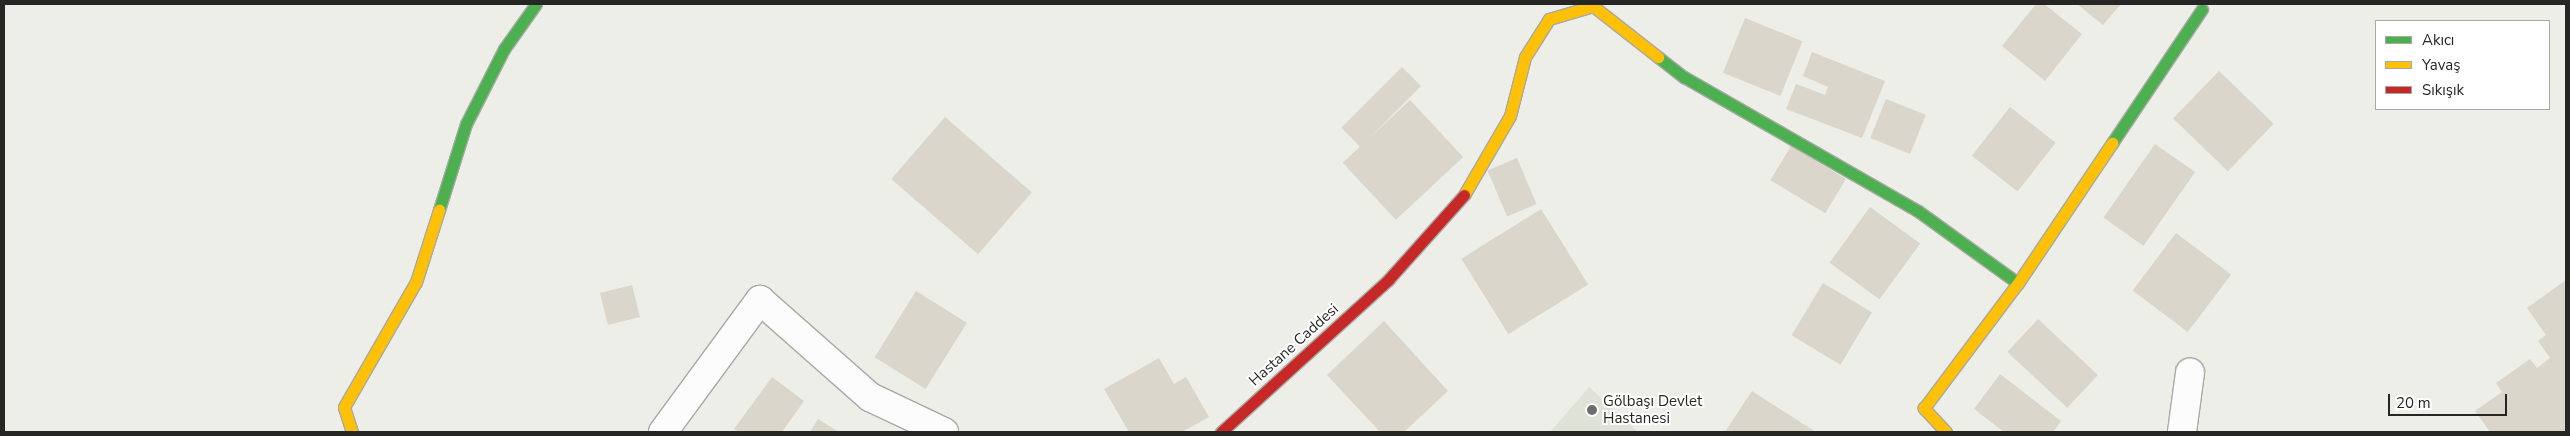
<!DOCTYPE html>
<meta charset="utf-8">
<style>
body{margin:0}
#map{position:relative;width:2570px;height:436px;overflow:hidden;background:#edeee8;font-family:"Nunito Sans",sans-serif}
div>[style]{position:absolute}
.built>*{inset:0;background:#dfe2d7}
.building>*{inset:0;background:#dad6cb;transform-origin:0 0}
.roads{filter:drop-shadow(1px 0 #a8a9a5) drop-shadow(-1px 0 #a8a9a5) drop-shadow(0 1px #a8a9a5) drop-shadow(0 -1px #a8a9a5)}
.street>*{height:28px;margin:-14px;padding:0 14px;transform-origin:14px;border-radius:14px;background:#fcfcfc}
.fast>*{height:11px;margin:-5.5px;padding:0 5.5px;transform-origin:5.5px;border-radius:5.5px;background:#4caf50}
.slow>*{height:11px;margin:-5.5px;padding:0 5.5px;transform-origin:5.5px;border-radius:5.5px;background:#ffc107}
.jam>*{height:11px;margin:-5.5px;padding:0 5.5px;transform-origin:5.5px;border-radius:5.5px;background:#c62828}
.dots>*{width:14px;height:14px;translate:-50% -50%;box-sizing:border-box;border:2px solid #fff;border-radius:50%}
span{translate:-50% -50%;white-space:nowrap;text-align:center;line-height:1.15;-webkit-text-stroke:4px #fff;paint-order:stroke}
.street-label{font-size:15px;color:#262724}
.poi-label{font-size:15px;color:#262724}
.left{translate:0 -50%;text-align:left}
.frame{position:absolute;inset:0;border:5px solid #262724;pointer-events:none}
.legend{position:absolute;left:2375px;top:20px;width:175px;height:90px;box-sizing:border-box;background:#fff;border:1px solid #a8a9a7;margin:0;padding:6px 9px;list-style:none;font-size:15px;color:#262724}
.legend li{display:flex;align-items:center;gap:10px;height:25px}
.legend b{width:25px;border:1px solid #a8a9a7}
.scale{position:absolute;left:2388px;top:394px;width:119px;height:22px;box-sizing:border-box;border:2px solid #262724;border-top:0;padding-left:6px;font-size:15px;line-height:18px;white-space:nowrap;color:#262724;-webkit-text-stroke:4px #fff;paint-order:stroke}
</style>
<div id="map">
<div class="built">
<div style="clip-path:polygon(1589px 387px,1638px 432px,1550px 432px)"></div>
</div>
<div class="building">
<div style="clip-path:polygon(2036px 4px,2044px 4px,2082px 34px,2045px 81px,2002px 46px)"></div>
<div style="clip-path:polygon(2077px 4px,2121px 4px,2103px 25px)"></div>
<div style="left:1745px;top:18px;width:62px;height:59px;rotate:22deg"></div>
<div style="clip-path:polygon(1812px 52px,1885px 81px,1862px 138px,1786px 109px,1796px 84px,1825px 95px,1828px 87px,1803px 76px)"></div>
<div style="left:1402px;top:67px;width:27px;height:86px;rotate:45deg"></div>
<div style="left:2219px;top:71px;width:76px;height:66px;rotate:44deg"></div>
<div style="left:1886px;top:99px;width:43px;height:42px;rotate:22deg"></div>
<div style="left:1410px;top:100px;width:78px;height:92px;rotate:47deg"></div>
<div style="left:2010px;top:107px;width:58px;height:62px;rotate:38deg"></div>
<div style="left:945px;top:117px;width:115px;height:82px;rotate:41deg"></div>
<div style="left:2155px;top:144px;width:49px;height:90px;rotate:35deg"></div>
<div style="left:1791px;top:146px;width:64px;height:40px;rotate:31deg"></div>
<div style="left:1517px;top:158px;width:50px;height:32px;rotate:67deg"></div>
<div style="left:1870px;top:207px;width:62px;height:69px;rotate:36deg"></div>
<div style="left:1541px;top:209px;width:89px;height:94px;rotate:58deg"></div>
<div style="left:2176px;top:233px;width:69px;height:72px;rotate:37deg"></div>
<div style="clip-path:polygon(2566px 280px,2566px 432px,2490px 432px,2475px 411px,2502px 392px,2496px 383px,2530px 359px,2537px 368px,2550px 358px,2538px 341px,2546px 335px,2527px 308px)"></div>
<div style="left:1823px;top:283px;width:57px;height:61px;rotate:31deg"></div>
<div style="left:632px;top:285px;width:33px;height:33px;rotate:76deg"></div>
<div style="left:916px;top:291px;width:60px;height:78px;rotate:32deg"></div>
<div style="left:2038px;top:319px;width:82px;height:45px;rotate:43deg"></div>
<div style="clip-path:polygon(1384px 321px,1448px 391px,1404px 432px,1380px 432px,1327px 375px)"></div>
<div style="clip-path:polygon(1159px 358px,1174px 384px,1186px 377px,1209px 417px,1182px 432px,1129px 432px,1104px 389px)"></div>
<div style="clip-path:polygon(2000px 374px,2061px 421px,2053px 432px,2004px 432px,1974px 409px)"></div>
<div style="clip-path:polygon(772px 377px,804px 401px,782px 432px,739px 432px,734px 429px)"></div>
<div style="clip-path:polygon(1752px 391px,1816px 432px,1725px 432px)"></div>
<div style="clip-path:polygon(818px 419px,839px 432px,810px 432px)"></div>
</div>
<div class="roads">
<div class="street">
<div style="left:663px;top:432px;width:164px;rotate:-53.7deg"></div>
<div style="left:760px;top:300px;width:147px;rotate:41.4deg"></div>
<div style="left:870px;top:397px;width:82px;rotate:25.3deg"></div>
<div style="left:2182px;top:432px;width:60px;rotate:-82.3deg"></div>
</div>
<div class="fast">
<div style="left:1658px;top:57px;width:33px;rotate:38deg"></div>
<div style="left:1684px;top:77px;width:270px;rotate:29.8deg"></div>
<div style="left:1918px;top:211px;width:123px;rotate:35.8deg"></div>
<div style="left:2112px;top:143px;width:161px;rotate:-56.1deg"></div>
<div style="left:439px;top:210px;width:90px;rotate:-72.6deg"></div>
<div style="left:466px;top:124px;width:84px;rotate:-63.1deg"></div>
<div style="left:504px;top:49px;width:55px;rotate:-54.6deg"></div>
</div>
<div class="slow">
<div style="left:1464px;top:195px;width:91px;rotate:-59.8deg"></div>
<div style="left:1510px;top:116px;width:61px;rotate:-75.7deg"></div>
<div style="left:1525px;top:57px;width:45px;rotate:-57.7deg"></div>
<div style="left:1549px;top:19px;width:46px;rotate:-16.5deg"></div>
<div style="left:1593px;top:6px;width:83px;rotate:38.1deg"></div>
<div style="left:352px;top:432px;width:26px;rotate:-108deg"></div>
<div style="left:344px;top:407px;width:144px;rotate:-60.1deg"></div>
<div style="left:416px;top:282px;width:76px;rotate:-72.3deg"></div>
<div style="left:1946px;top:432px;width:33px;rotate:-133deg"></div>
<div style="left:1924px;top:408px;width:156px;rotate:-53.1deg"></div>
<div style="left:2018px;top:283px;width:169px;rotate:-56.1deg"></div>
</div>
<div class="jam">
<div style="left:1221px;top:432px;width:226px;rotate:-42.3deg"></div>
<div style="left:1388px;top:280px;width:114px;rotate:-48.2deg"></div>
</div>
</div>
<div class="dots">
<div style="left:1592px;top:410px;background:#6c6d69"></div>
</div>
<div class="street-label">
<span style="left:1294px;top:345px;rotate:-42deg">Hastane Caddesi</span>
</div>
<div class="poi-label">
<span class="left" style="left:1603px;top:410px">Gölbaşı Devlet<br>Hastanesi</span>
</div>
<div class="frame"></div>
<ul class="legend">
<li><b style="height:6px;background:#4caf50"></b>Akıcı</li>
<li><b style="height:6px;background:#ffc107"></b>Yavaş</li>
<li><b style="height:6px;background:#c62828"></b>Sıkışık</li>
</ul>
<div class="scale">20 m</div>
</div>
